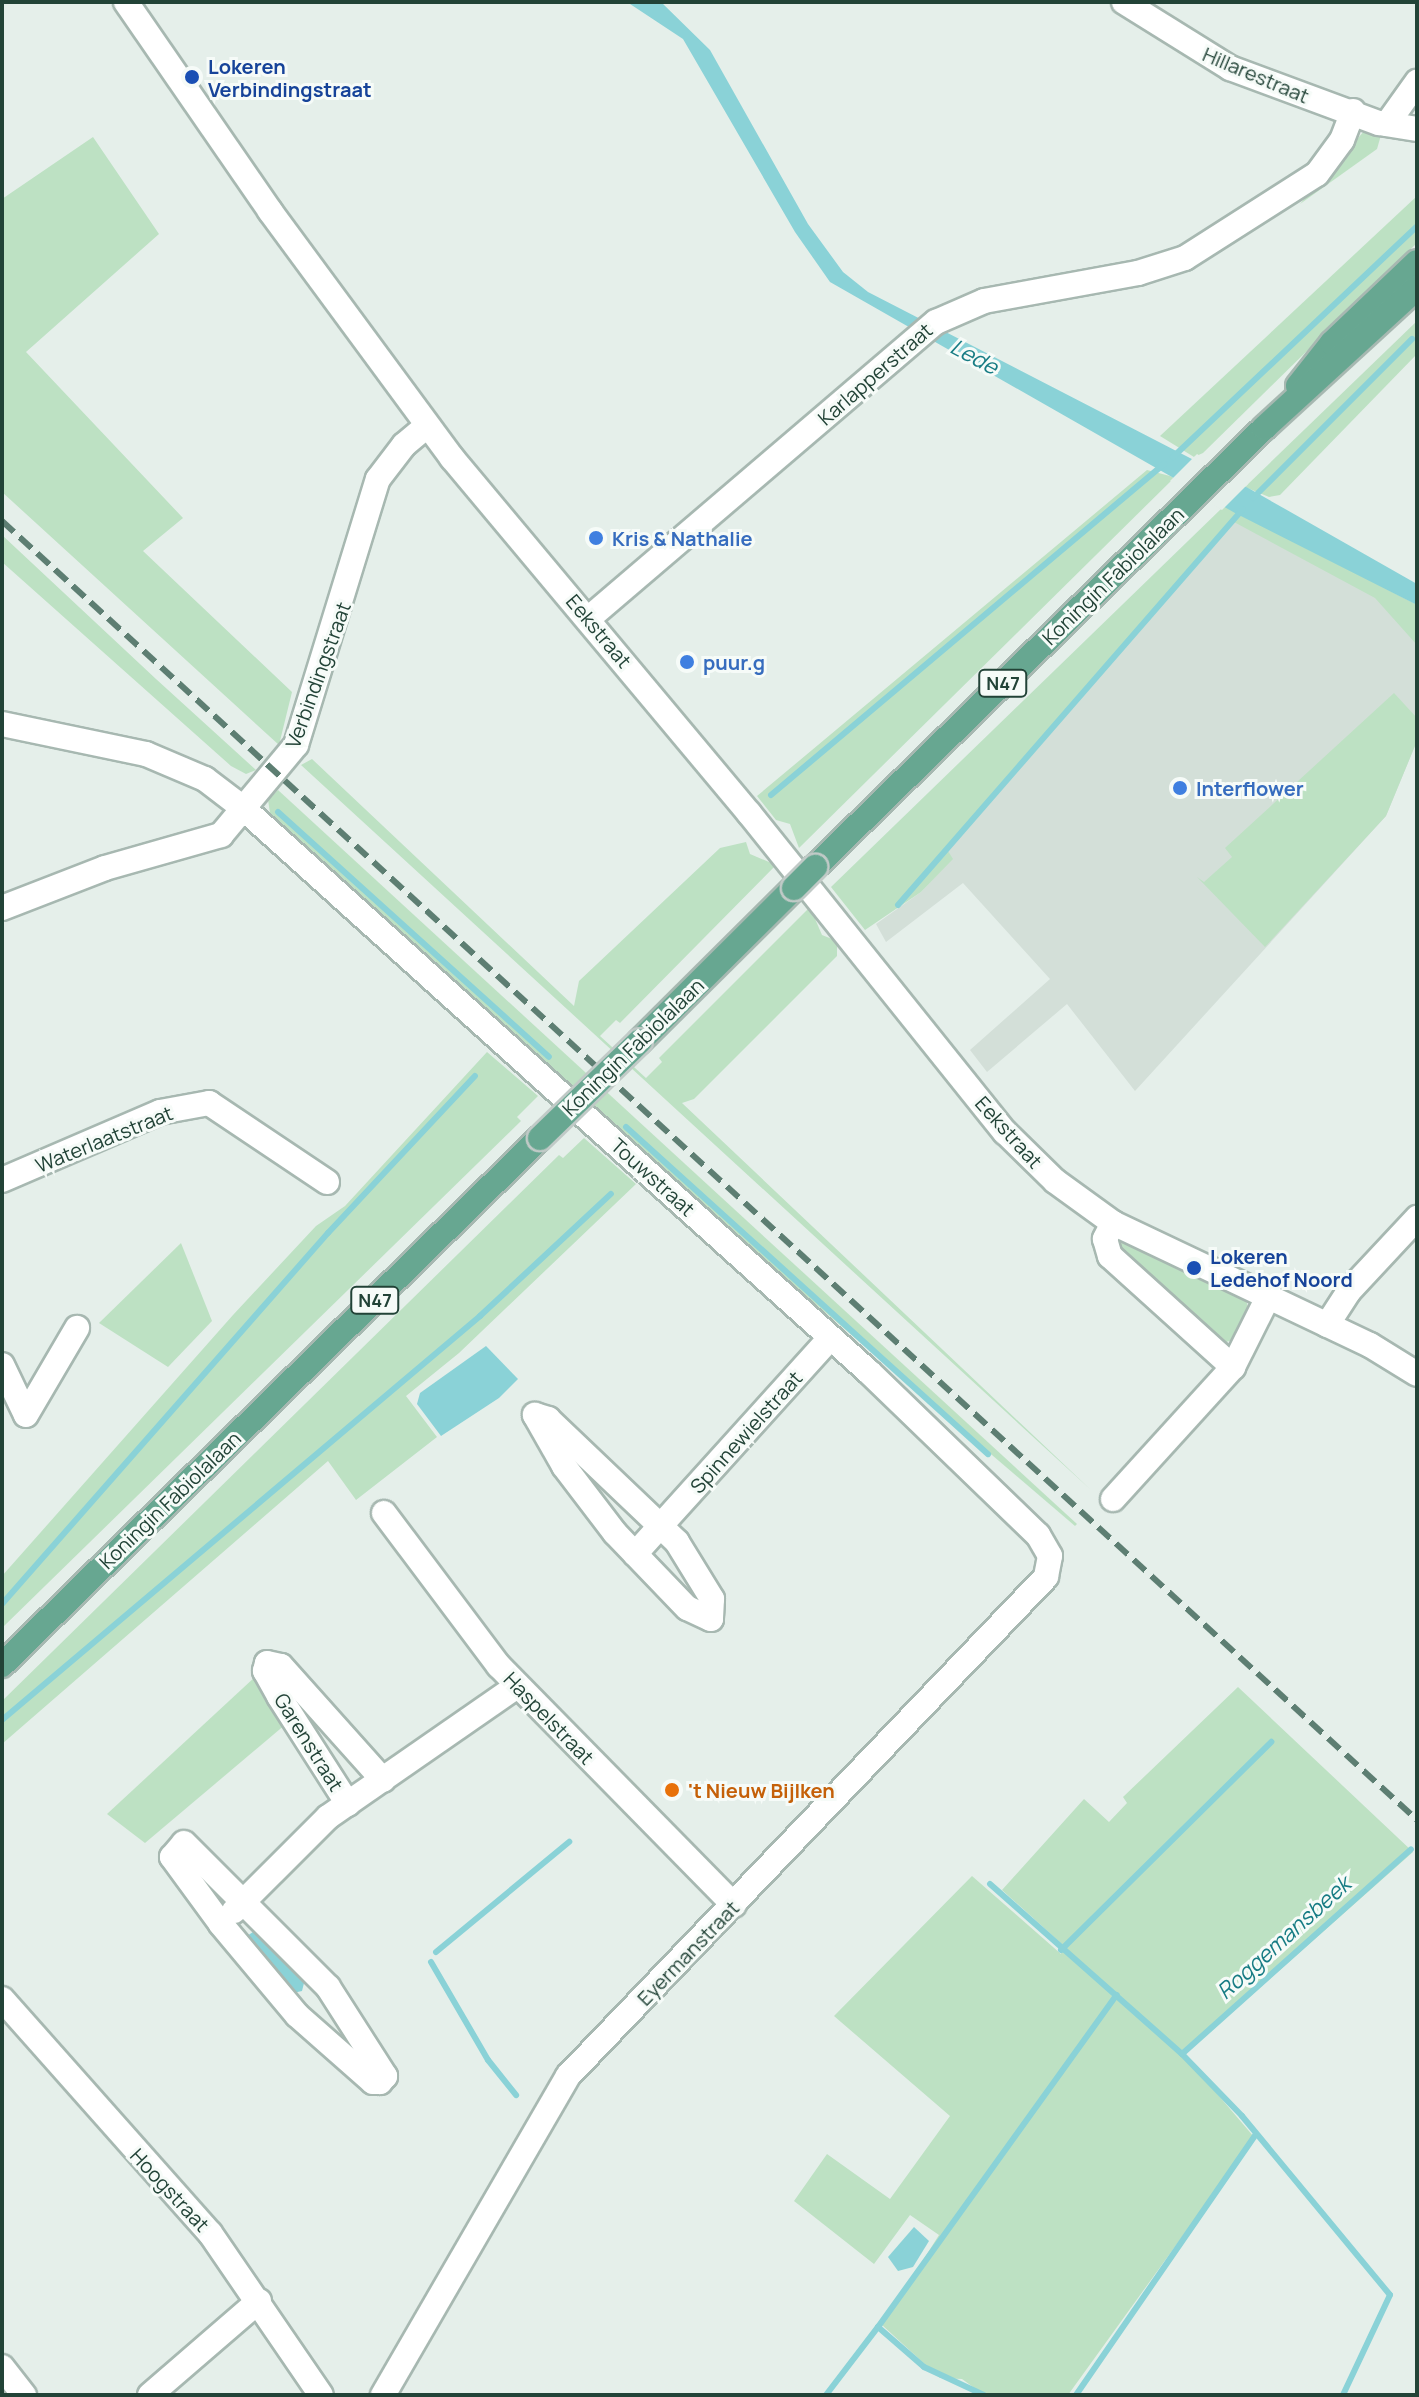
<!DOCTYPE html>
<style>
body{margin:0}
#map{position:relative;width:1419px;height:2397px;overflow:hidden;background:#e5efea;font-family:Manrope,sans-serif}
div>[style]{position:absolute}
.built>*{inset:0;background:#d3dfd8}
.green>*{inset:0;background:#bde1c3}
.water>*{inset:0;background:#8ad2d7}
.pier>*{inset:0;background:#e5efea}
.stream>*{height:6px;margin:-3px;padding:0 3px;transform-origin:3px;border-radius:3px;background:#8ad2d7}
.roads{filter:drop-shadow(2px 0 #a7b8b1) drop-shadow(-2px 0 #a7b8b1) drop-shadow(0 2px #a7b8b1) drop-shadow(0 -2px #a7b8b1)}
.minor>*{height:24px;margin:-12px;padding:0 12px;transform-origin:12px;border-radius:12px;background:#fff}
.major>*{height:24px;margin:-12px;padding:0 12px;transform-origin:12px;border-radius:12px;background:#67a791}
.rail>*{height:6px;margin-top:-3px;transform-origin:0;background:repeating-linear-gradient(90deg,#5d7e72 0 16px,transparent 0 24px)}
.bridges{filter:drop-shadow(2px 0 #c1cac7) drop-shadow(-2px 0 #c1cac7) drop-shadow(0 2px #c1cac7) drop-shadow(0 -2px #c1cac7)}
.major-bridge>*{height:24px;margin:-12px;padding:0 12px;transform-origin:12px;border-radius:12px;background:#67a791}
.dots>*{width:22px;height:22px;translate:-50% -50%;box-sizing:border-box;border:4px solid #f6fbf8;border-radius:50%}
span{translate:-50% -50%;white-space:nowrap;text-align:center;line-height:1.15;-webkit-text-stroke:6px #f6fbf8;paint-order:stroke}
.shield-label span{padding:2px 6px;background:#f6fbf8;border:2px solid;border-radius:6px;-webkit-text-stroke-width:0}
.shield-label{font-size:18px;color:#224337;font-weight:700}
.transit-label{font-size:20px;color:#164399;font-weight:700}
.left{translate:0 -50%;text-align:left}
.street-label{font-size:20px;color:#224337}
.shop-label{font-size:20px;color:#366cbe;font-weight:700}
.food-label{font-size:20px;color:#c56008;font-weight:700}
.water-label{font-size:22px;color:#177c84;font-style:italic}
.frame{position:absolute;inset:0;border:4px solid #224337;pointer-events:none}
</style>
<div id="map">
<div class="built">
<div style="clip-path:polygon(1238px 517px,1249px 517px,1417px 605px,1417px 741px,1386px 816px,1135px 1091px,1067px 1004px,987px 1072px,970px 1050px,1050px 979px,963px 883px,886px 942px,876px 924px,921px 892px,952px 859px,947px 851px)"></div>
</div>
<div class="green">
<div style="clip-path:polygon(1365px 130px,1381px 135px,1377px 149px,1300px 204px)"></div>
<div style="clip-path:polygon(93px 137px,159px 234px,26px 352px,183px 518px,143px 551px,292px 692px,279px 745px,2px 492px,2px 199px)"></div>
<div style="clip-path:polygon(1417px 196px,1417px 243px,1203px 453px,1194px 457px,1160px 436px)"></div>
<div style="clip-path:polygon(1417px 321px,1417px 354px,1280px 495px,1269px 497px,1245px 487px)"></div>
<div style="clip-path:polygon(1147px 470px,1170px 476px,1417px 605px,1417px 645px,1375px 598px,1234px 522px,948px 851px,953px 859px,921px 892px,865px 930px,831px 887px,1221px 509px,1172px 480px,799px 848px,790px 824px,776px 820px,757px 796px)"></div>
<div style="clip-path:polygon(2px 535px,156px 679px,256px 770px,246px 774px,231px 766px,2px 562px)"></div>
<div style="clip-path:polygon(1394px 693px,1417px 718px,1417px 741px,1386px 816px,1265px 947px,1197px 877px,1204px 882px,1232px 857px,1225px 848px)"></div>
<div style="clip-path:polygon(312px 759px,574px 1006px,579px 981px,720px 848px,746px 842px,750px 854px,776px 865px,620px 1023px,616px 1020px,600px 1036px,646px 1078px,662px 1062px,659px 1058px,810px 907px,822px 935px,837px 941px,837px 956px,694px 1099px,682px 1103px,1091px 1490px,301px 765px)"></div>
<div style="clip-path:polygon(278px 790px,1077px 1524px,1075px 1526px,709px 1213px,271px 819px,268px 800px)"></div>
<div style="clip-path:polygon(487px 1052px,538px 1096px,517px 1117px,521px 1121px,2px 1628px,2px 1576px,233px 1315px,316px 1226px,345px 1206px)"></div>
<div style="clip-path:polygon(584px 1138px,636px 1184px,459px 1353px,406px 1396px,437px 1437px,356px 1500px,328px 1461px,2px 1744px,2px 1701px,559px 1155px,563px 1158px)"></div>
<div style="clip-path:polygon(1121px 1239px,1245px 1296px,1249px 1311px,1236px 1339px,1223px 1343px,1120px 1253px,1116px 1242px)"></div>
<div style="clip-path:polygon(181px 1243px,212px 1321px,168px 1367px,99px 1323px)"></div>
<div style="clip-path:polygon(256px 1676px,286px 1724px,145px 1843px,107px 1814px)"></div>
<div style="clip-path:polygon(1238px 1687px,1413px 1852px,1184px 2055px,1254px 2137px,1068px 2395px,984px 2395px,962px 2379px,940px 2378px,882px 2325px,939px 2235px,910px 2215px,874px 2264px,794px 2201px,827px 2154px,890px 2199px,950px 2116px,834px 2016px,972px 1876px,1061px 1954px,1063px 1945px,1002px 1890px,1084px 1799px,1109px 1822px,1127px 1803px,1123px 1797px)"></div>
</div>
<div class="water">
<div style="clip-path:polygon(627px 2px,661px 2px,710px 50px,808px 224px,843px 272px,868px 292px,1250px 489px,1417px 584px,1417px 605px,1235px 513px,830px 282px,795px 232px,683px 39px)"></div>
<div style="clip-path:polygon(486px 1346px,518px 1379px,499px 1398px,441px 1436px,417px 1404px,420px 1393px)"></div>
<div style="clip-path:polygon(253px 1932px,297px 1975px,306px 1975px,302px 1991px,293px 1993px,247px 1936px)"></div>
<div style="clip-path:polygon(914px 2227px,929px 2241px,913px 2267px,898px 2271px,888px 2257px)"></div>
</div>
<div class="pier">
<div style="clip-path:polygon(1197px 454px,1248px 484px,1222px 510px,1170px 481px)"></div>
</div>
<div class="stream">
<div style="left:1173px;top:457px;width:336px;rotate:-43.4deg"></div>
<div style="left:1253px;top:498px;width:225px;rotate:-45deg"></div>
<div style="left:771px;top:795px;width:514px;rotate:-40.11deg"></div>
<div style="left:278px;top:812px;width:365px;rotate:42.1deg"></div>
<div style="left:898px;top:905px;width:525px;rotate:-48.94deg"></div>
<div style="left:626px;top:1127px;width:488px;rotate:42.1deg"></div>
<div style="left:2px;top:1604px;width:494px;rotate:-48.7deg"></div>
<div style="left:328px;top:1233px;width:215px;rotate:-46.9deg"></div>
<div style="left:2px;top:1720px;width:626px;rotate:-40.2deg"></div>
<div style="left:480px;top:1316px;width:179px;rotate:-43deg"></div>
<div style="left:990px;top:1884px;width:256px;rotate:41.5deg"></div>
<div style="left:1182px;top:2054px;width:86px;rotate:45.9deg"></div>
<div style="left:1242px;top:2116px;width:232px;rotate:50.4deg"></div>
<div style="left:1390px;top:2295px;width:110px;rotate:115.2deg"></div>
<div style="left:1061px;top:1950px;width:296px;rotate:-44.7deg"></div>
<div style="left:436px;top:1952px;width:173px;rotate:-39.6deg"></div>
<div style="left:431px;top:1962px;width:113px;rotate:59.8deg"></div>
<div style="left:488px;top:2060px;width:45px;rotate:51.3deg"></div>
<div style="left:1182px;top:2054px;width:307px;rotate:-41.8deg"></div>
<div style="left:878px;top:2327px;width:409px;rotate:-54.3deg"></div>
<div style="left:826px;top:2395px;width:86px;rotate:-52.6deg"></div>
<div style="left:878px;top:2327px;width:61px;rotate:41deg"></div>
<div style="left:924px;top:2367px;width:66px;rotate:25deg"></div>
<div style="left:1076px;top:2395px;width:315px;rotate:-55.4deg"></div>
</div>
<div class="roads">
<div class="minor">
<div style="left:126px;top:2px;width:254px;rotate:55.4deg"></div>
<div style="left:270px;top:211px;width:307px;rotate:53.6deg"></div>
<div style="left:452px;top:458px;width:463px;rotate:50.1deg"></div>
<div style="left:749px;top:813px;width:409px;rotate:51.3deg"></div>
<div style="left:1005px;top:1132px;width:70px;rotate:44.4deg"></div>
<div style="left:1055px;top:1181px;width:72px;rotate:35.9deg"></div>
<div style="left:1113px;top:1223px;width:284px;rotate:25.4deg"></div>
<div style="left:1370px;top:1345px;width:55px;rotate:31.7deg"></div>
<div style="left:1124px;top:2px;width:125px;rotate:31.9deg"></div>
<div style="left:1230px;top:68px;width:159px;rotate:20.3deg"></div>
<div style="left:1379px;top:123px;width:38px;rotate:9deg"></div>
<div style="left:1387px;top:124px;width:52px;rotate:-54.5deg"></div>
<div style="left:589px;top:618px;width:456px;rotate:-40.5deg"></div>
<div style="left:936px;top:322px;width:52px;rotate:-23.6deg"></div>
<div style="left:984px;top:301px;width:157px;rotate:-10.3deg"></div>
<div style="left:1138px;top:273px;width:49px;rotate:-17.7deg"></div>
<div style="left:1185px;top:258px;width:156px;rotate:-32.5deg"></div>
<div style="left:1317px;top:174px;width:42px;rotate:-53.7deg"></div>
<div style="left:1342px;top:140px;width:31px;rotate:-69deg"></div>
<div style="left:2px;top:724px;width:147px;rotate:11.8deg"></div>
<div style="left:146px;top:754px;width:64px;rotate:23deg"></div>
<div style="left:205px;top:779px;width:48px;rotate:37.3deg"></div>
<div style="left:243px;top:808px;width:843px;rotate:42.02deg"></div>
<div style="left:869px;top:1372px;width:235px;rotate:44deg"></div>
<div style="left:1038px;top:1535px;width:24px;rotate:60deg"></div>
<div style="left:1050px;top:1556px;width:21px;rotate:101deg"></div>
<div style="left:1046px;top:1577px;width:691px;rotate:133.77deg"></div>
<div style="left:568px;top:2076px;width:369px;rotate:120.1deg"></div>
<div style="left:2px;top:908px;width:110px;rotate:-21.2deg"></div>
<div style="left:105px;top:868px;width:121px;rotate:-15.9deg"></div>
<div style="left:221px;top:835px;width:117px;rotate:-50.2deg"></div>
<div style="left:296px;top:745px;width:278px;rotate:-72.9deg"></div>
<div style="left:378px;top:479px;width:43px;rotate:-52.6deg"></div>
<div style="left:404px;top:445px;width:30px;rotate:-40deg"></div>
<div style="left:2px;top:1180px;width:172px;rotate:-23.3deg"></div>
<div style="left:160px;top:1112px;width:50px;rotate:-10.4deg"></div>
<div style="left:209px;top:1103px;width:142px;rotate:33.8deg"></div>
<div style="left:1113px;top:1223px;width:18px;rotate:117deg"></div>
<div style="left:1105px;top:1239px;width:18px;rotate:74deg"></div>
<div style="left:1110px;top:1256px;width:166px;rotate:42.1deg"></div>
<div style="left:1327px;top:1325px;width:40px;rotate:-57.1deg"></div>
<div style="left:1349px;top:1291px;width:100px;rotate:-47deg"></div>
<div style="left:2px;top:1365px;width:55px;rotate:64.4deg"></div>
<div style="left:26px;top:1415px;width:101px;rotate:-59.6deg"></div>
<div style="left:535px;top:1415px;width:14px;rotate:17deg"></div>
<div style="left:548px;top:1419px;width:178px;rotate:43.6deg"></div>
<div style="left:677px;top:1542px;width:67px;rotate:58.4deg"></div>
<div style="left:712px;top:1599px;width:20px;rotate:93deg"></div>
<div style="left:711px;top:1619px;width:26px;rotate:-155deg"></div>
<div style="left:687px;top:1608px;width:104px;rotate:-133.8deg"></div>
<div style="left:615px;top:1533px;width:84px;rotate:-127.3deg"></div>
<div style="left:564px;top:1466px;width:59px;rotate:-119.6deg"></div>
<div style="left:1113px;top:1499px;width:178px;rotate:-47.7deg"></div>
<div style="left:1233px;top:1367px;width:78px;rotate:-63.4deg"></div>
<div style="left:384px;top:1513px;width:191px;rotate:53.1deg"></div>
<div style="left:499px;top:1666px;width:335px;rotate:45.5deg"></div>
<div style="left:635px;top:1554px;width:291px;rotate:-47.9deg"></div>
<div style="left:348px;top:1804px;width:128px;rotate:-122.6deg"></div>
<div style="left:279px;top:1696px;width:29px;rotate:-119deg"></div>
<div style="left:265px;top:1671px;width:8px;rotate:-76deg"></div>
<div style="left:267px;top:1663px;width:14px;rotate:12deg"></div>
<div style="left:281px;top:1666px;width:153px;rotate:48.2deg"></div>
<div style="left:184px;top:1843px;width:204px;rotate:45deg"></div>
<div style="left:328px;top:1987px;width:106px;rotate:57.4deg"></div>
<div style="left:385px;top:2076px;width:8px;rotate:130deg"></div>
<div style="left:380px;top:2082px;width:7px;rotate:180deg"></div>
<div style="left:373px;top:2082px;width:101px;rotate:-138.6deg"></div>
<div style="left:297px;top:2015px;width:119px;rotate:-129.9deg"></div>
<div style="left:221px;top:1924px;width:83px;rotate:-126.2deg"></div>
<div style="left:172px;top:1857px;width:18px;rotate:-49deg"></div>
<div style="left:234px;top:1911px;width:133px;rotate:-45deg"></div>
<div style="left:328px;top:1817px;width:230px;rotate:-34.7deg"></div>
<div style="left:2px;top:1999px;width:313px;rotate:48.4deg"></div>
<div style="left:210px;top:2233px;width:196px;rotate:55.6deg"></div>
<div style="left:2px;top:2367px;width:36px;rotate:52deg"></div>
<div style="left:150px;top:2395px;width:144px;rotate:-40.8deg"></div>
</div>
<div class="major">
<div style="left:1298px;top:386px;width:55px;rotate:-51.7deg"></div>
<div style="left:1332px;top:343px;width:117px;rotate:-43.6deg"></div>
<div style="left:815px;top:867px;width:628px;rotate:-44.35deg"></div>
<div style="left:1264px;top:428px;width:207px;rotate:-42.5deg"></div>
<div style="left:640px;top:1041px;width:217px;rotate:-44.8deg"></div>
<div style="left:2px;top:1665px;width:753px;rotate:-44.41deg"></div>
</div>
</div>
<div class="rail">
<div style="left:2px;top:521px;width:1921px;rotate:42.55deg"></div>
</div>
<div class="bridges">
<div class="major-bridge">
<div style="left:794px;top:888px;width:30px;rotate:-45deg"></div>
<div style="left:540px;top:1138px;width:139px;rotate:-44.1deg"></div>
</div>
</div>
<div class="dots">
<div style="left:192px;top:77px;background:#1a4fb4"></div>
<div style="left:596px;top:538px;background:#3f7fe0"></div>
<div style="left:687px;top:662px;background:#3f7fe0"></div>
<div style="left:1180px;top:788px;background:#3f7fe0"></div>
<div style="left:1194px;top:1268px;background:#1a4fb4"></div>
<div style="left:672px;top:1790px;background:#e8710a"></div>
</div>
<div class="shield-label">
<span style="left:1003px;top:683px">N47</span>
<span style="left:375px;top:1300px">N47</span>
</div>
<div class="transit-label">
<span class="left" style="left:208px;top:78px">Lokeren<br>Verbindingstraat</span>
<span class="left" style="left:1210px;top:1268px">Lokeren<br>Ledehof Noord</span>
</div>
<div class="street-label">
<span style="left:1256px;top:75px;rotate:23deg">Hillarestraat</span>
<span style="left:875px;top:374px;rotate:-41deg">Karlapperstraat</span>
<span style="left:1113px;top:576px;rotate:-44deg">Koningin Fabiolalaan</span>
<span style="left:599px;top:631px;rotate:50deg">Eekstraat</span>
<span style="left:318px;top:675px;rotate:-70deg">Verbindingstraat</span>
<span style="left:633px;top:1047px;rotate:-44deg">Koningin Fabiolalaan</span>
<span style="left:1009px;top:1132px;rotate:48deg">Eekstraat</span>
<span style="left:104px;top:1139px;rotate:-22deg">Waterlaatstraat</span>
<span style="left:653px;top:1177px;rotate:42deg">Touwstraat</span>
<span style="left:746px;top:1432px;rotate:-48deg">Spinnewielstraat</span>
<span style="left:170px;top:1500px;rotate:-44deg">Koningin Fabiolalaan</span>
<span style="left:549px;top:1718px;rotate:46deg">Haspelstraat</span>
<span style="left:309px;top:1742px;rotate:58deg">Garenstraat</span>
<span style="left:688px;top:1953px;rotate:-46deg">Eyermanstraat</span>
<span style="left:170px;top:2190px;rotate:47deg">Hoogstraat</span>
</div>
<div class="shop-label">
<span class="left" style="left:612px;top:538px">Kris &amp; Nathalie</span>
<span class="left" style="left:703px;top:662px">puur.g</span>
<span class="left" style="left:1196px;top:788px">Interflower</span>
</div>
<div class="food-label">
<span class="left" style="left:688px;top:1790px">'t Nieuw Bijlken</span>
</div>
<div class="water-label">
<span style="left:974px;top:357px;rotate:28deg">Lede</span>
<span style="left:1284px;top:1938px;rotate:-42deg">Roggemansbeek</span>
</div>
<div class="frame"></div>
</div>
